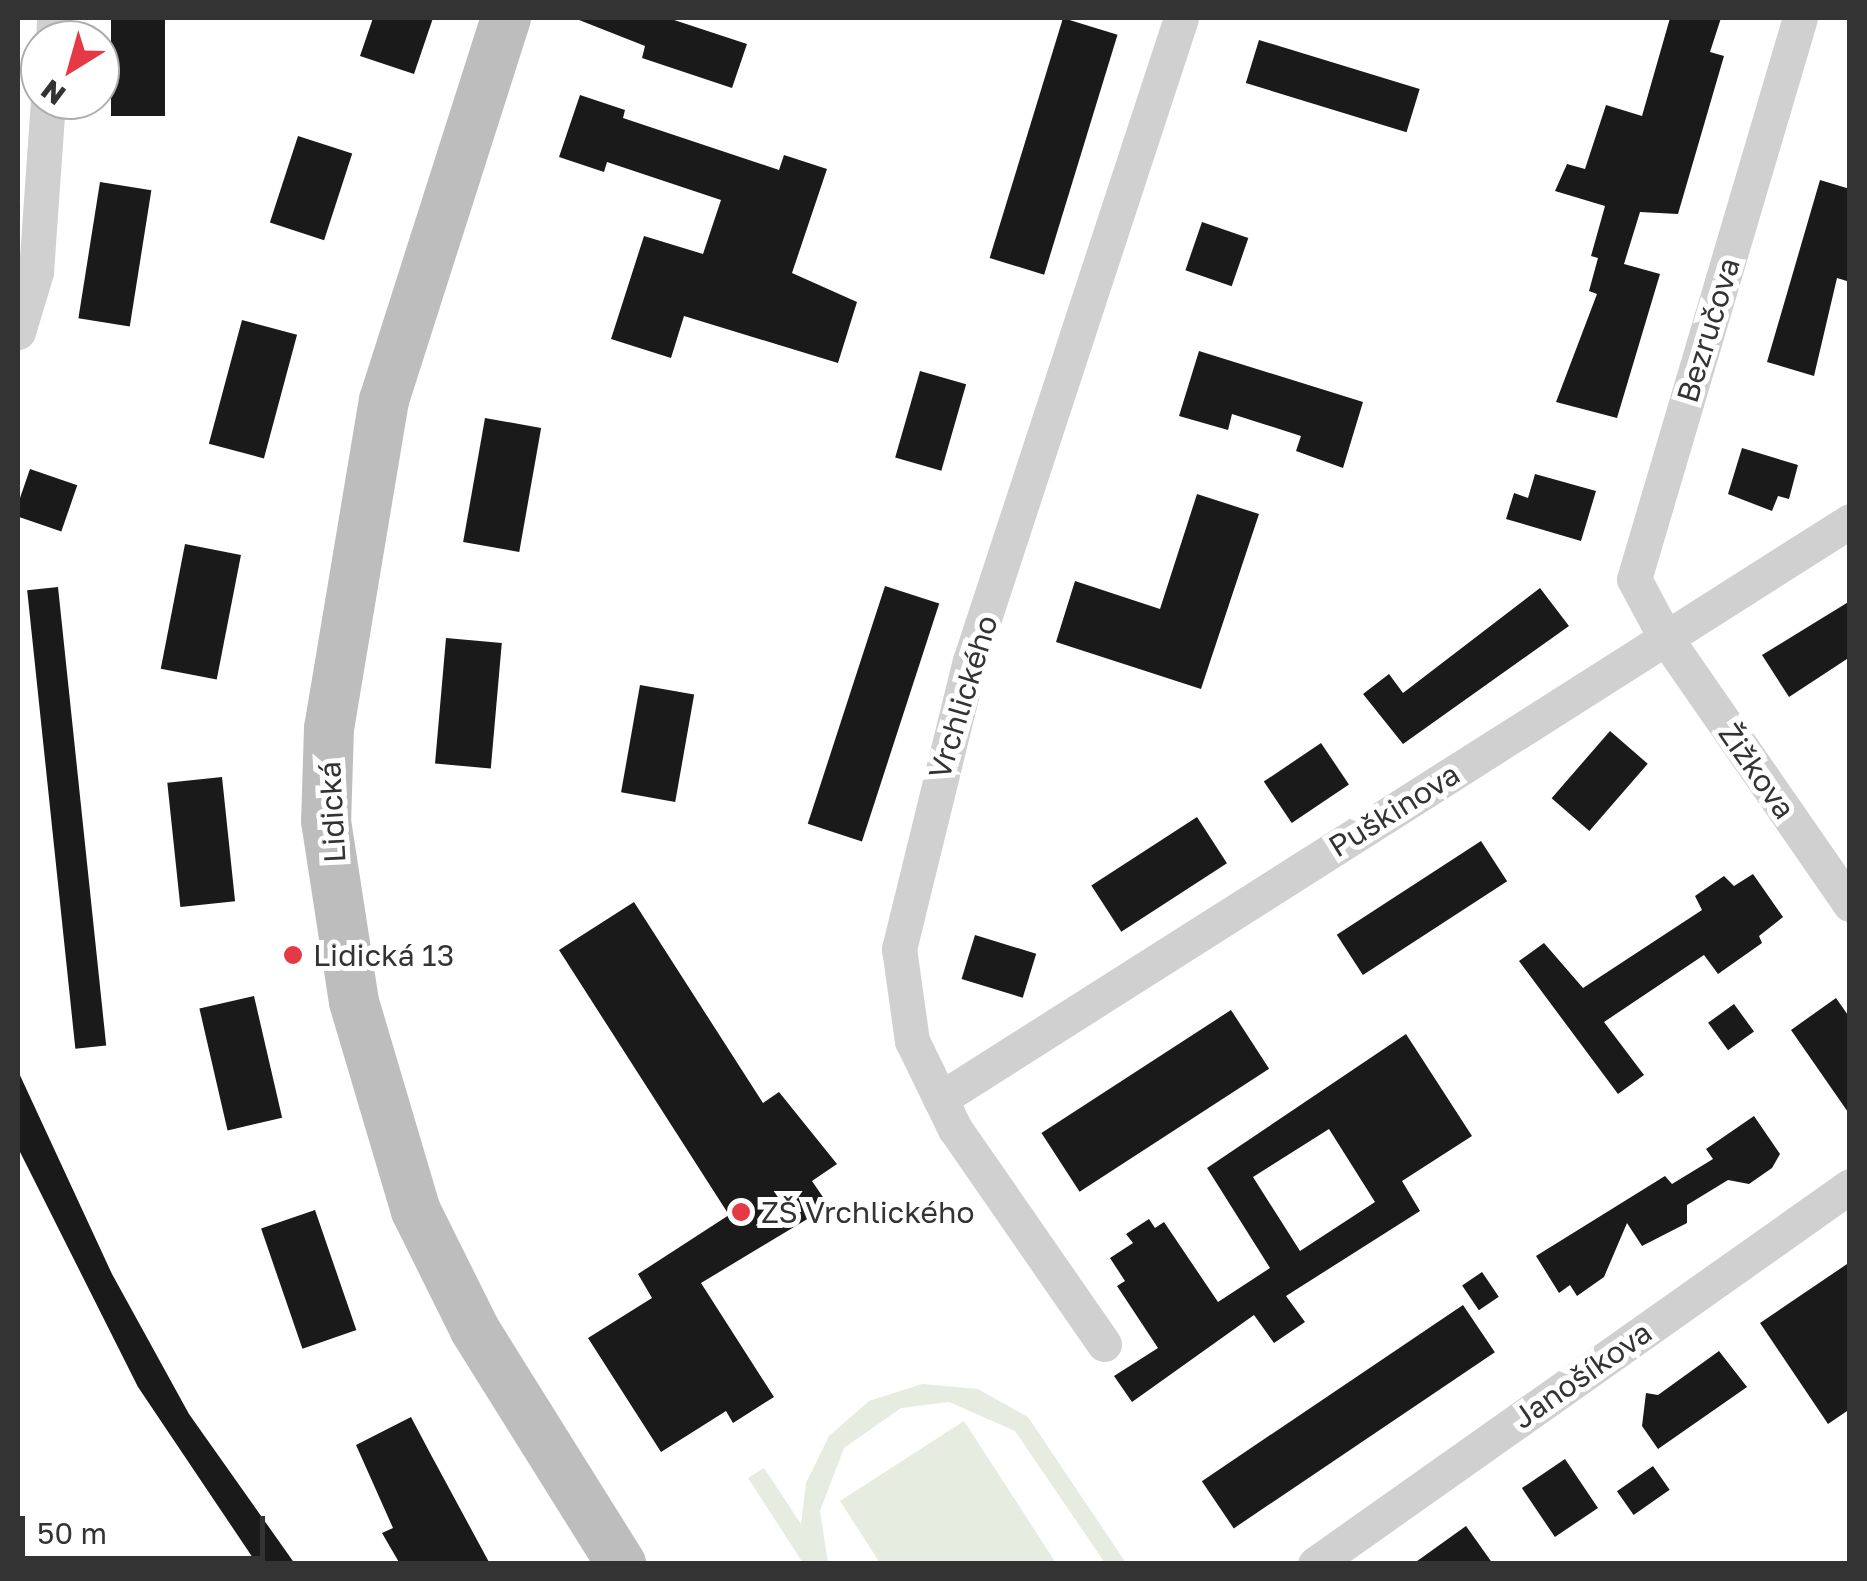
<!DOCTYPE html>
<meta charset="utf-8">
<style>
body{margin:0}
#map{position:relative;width:1867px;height:1581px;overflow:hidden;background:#fff;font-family:"Golos Text",sans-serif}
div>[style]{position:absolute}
.green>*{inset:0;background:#e6ecdf}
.building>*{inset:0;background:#1a1a1a;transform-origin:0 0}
.street>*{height:35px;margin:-17.5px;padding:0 17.5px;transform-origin:17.5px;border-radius:17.5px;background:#d0d0d0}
.secondary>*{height:50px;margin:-25px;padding:0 25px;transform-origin:25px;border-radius:25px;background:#bdbdbd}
.dots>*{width:28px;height:28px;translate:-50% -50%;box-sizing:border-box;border:5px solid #fff;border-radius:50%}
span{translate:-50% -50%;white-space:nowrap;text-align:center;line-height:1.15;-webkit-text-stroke:10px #fff;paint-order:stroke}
.street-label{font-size:30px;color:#333}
.poi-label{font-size:30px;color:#333}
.left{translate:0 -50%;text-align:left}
.frame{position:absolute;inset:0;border:20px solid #333;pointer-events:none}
.north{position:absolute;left:20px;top:20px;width:100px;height:100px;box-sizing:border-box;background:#fff;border:2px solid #adadad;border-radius:50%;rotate:217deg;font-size:28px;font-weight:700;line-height:40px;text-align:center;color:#333}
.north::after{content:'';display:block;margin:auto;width:35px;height:45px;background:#e63946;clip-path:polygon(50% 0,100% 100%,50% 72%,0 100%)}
.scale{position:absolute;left:20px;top:1516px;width:245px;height:45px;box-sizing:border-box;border:5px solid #333;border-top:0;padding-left:12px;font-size:30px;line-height:35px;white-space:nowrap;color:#333;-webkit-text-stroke:8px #fff;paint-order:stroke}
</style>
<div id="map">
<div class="green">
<div style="clip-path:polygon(922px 1384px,978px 1389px,1028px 1417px,1126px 1563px,1105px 1563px,1015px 1431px,949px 1402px,901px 1408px,844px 1448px,820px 1511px,828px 1563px,803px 1563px,748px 1478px,764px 1468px,801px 1524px,806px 1483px,829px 1436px,869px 1401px)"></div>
<div style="clip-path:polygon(964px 1421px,1056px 1563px,880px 1563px,840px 1501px)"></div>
</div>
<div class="building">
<div style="left:111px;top:18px;width:54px;height:98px"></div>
<div style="clip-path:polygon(373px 18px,433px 18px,414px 74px,360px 56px)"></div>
<div style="clip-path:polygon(574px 18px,668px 18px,747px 44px,732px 88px,642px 58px,645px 46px)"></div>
<div style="left:1063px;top:18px;width:57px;height:251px;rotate:17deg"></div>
<div style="clip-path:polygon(1670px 18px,1721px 18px,1710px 52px,1724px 56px,1678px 214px,1640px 212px,1624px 264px,1660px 274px,1617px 418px,1556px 402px,1597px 294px,1589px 291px,1598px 258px,1591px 256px,1605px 206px,1555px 191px,1567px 164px,1585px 169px,1606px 105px,1642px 116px)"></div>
<div style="left:1259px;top:40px;width:168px;height:45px;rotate:17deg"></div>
<div style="clip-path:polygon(580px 95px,625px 110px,623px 118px,779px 170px,784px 155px,827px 169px,792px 273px,857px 302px,838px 363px,684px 316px,671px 358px,611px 339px,644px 236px,703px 254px,721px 200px,607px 162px,604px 172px,559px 157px)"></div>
<div style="left:298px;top:136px;width:57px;height:91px;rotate:18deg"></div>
<div style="clip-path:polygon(1820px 180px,1850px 189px,1850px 282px,1837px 278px,1814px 376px,1767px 362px)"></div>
<div style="left:100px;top:182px;width:52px;height:138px;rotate:9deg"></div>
<div style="left:1202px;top:222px;width:49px;height:51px;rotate:19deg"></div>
<div style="left:242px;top:320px;width:57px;height:128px;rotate:15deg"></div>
<div style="clip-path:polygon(1199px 351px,1363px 402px,1343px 468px,1296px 451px,1301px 436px,1232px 414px,1228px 430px,1179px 416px)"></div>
<div style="left:920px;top:371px;width:48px;height:90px;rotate:16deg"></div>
<div style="left:485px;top:418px;width:57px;height:126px;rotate:10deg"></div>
<div style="clip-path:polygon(1742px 448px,1798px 465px,1789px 499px,1778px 496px,1772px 511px,1728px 494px)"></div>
<div style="left:30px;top:469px;width:50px;height:49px;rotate:19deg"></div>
<div style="clip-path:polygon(1535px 474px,1596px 491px,1581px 541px,1506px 519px,1514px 493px,1528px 498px)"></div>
<div style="clip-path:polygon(1197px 494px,1259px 514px,1201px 689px,1056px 642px,1075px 581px,1160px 609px)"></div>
<div style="left:185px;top:544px;width:57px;height:127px;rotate:11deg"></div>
<div style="left:885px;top:586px;width:57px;height:250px;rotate:18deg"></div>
<div style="left:58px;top:587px;width:461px;height:31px;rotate:84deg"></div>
<div style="clip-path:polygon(1540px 588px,1569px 626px,1403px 744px,1363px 694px,1389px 674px,1403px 693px)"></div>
<div style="clip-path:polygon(1850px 601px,1850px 657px,1789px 697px,1762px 655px)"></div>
<div style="left:446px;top:638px;width:56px;height:126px;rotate:5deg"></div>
<div style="left:640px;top:685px;width:55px;height:109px;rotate:10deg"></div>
<div style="left:1610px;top:731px;width:50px;height:89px;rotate:41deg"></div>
<div style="left:1321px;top:743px;width:50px;height:69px;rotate:56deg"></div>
<div style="left:222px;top:777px;width:125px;height:55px;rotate:84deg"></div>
<div style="left:1197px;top:817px;width:55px;height:126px;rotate:57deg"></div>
<div style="left:1481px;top:841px;width:48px;height:172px;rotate:57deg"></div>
<div style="clip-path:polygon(1753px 874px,1783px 917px,1759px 936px,1762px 943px,1718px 974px,1704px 955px,1604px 1022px,1644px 1075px,1618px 1094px,1519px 961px,1544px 943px,1583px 988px,1702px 910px,1695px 896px,1724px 876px,1734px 886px)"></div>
<div style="clip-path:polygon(634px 902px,763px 1103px,779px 1092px,837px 1164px,812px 1181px,829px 1206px,701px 1283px,774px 1397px,733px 1423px,726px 1411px,661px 1452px,588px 1338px,652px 1298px,638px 1274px,729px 1215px,559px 950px)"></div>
<div style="left:975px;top:935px;width:64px;height:46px;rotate:17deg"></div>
<div style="left:254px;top:996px;width:125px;height:56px;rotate:77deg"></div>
<div style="clip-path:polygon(1836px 998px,1850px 1018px,1850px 1115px,1791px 1030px)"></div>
<div style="left:1734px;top:1004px;width:34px;height:32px;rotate:54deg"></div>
<div style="left:1231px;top:1010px;width:70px;height:226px;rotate:57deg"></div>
<div style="clip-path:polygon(evenodd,1406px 1034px,1472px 1136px,1402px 1181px,1420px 1211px,1286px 1296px,1305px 1322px,1274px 1343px,1254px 1315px,1132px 1402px,1114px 1376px,1158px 1348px,1117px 1286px,1125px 1281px,1110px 1258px,1133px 1243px,1126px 1234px,1149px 1219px,1155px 1228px,1164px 1222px,1218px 1302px,1270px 1268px,1207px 1168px,1406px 1034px,1329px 1129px,1375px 1202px,1300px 1251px,1253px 1177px,1329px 1129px)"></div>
<div style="clip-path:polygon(18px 1071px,112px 1274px,189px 1414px,295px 1564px,257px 1564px,138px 1387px,18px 1148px)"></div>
<div style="clip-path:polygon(1754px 1116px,1780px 1154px,1772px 1168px,1749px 1184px,1728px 1180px,1687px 1205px,1687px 1223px,1642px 1246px,1627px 1223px,1604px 1277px,1577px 1296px,1570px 1285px,1559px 1293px,1536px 1256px,1665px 1176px,1672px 1184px,1713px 1159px,1706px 1149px)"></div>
<div style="left:315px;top:1210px;width:127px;height:57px;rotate:71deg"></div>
<div style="clip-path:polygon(1850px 1262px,1850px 1409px,1828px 1424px,1760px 1323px)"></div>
<div style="left:1482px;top:1272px;width:30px;height:24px;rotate:56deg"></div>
<div style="left:1463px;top:1305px;width:57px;height:315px;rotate:56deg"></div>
<div style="clip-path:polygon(1719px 1351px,1747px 1387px,1658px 1449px,1642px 1426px,1646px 1393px,1658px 1395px)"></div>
<div style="clip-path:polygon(411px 1417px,430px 1453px,490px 1564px,400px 1564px,382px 1533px,393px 1528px,356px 1445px)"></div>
<div style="left:1565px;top:1459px;width:59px;height:52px;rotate:56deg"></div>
<div style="left:1653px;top:1466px;width:29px;height:44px;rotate:55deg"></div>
<div style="clip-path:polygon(1466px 1526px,1493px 1564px,1413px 1564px)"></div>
</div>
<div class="street">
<div style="left:1800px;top:18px;width:585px;rotate:106.48deg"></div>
<div style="left:1634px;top:579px;width:66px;rotate:61.9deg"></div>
<div style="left:1665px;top:637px;width:325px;rotate:55.3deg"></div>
<div style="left:53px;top:40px;width:22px;rotate:-87deg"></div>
<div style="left:18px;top:332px;width:63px;rotate:-73.3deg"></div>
<div style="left:36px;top:272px;width:172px;rotate:-86deg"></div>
<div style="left:940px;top:1099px;width:1078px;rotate:-32.42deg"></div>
<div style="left:1104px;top:1344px;width:262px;rotate:-124.7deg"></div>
<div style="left:955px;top:1129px;width:98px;rotate:-116deg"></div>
<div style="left:912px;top:1041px;width:93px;rotate:-98deg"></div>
<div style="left:899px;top:949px;width:297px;rotate:-76.2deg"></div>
<div style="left:970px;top:661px;width:677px;rotate:-71.83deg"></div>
<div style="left:1315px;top:1564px;width:655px;rotate:-35.24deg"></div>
</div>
<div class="secondary">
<div style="left:506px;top:18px;width:401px;rotate:107.7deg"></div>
<div style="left:384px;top:400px;width:333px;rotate:99.5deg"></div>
<div style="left:329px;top:728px;width:93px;rotate:91.8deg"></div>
<div style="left:326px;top:821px;width:183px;rotate:81.2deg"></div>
<div style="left:354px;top:1002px;width:218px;rotate:73.5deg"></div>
<div style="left:416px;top:1211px;width:133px;rotate:63.6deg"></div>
<div style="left:475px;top:1330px;width:276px;rotate:58deg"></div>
</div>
<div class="dots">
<div style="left:293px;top:955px;background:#e63946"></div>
<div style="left:741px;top:1212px;background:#e63946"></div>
</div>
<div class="street-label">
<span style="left:1708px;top:330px;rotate:-73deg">Bezručova</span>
<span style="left:963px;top:697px;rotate:-73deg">Vrchlického</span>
<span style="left:1757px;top:771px;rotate:55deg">Žižkova</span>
<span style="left:1394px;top:810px;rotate:-32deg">Puškinova</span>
<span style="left:332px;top:812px;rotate:-93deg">Lidická</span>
<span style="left:1582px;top:1375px;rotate:-35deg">Janošíkova</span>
</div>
<div class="poi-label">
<span class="left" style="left:313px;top:955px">Lidická 13</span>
<span class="left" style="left:761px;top:1212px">ZŠ Vrchlického</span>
</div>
<div class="frame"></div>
<div class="north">N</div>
<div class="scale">50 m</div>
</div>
